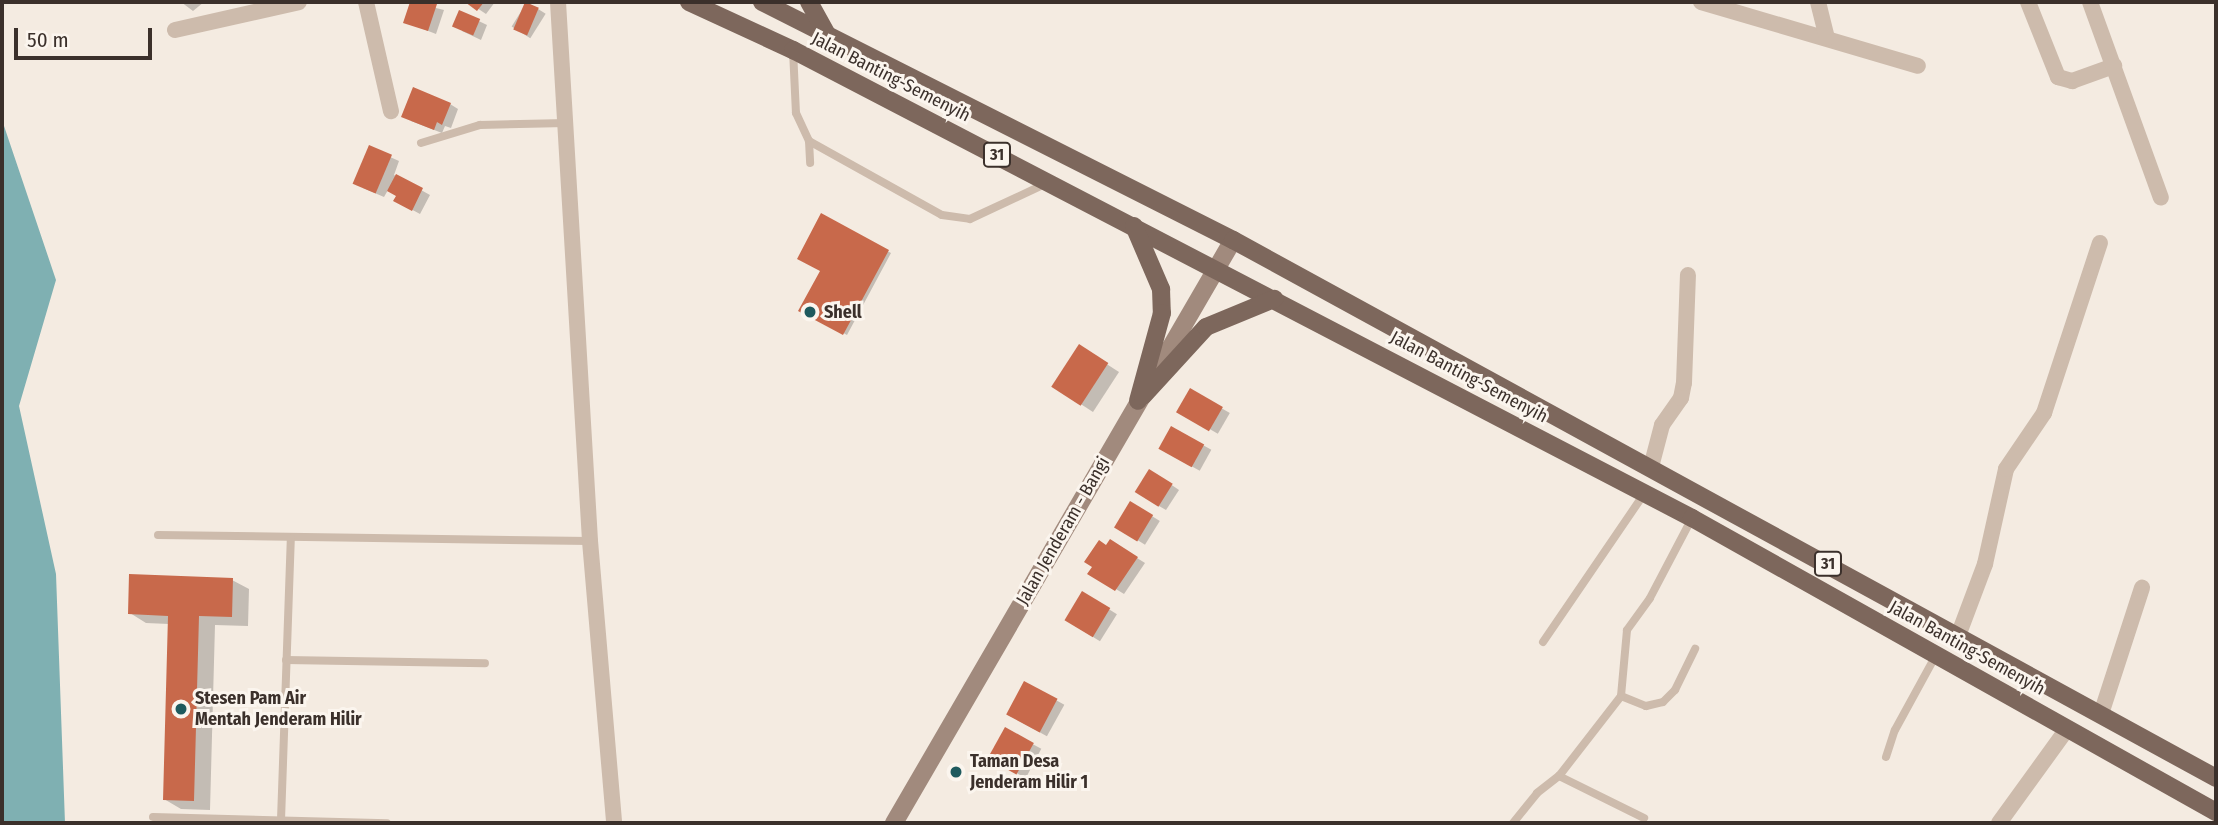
<!DOCTYPE html>
<style>
body{margin:0}
#map{position:relative;width:2218px;height:825px;overflow:hidden;background:#f4ebe1;font-family:"Fira Sans Condensed",sans-serif}
div>[style]{position:absolute}
.water>*{inset:0;background:#7fb0b2}
.shadow>*{inset:0;background:#0003;transform-origin:0 0}
.building>*{inset:0;background:#c8694b;transform-origin:0 0}
.lane>*{height:8px;margin:-4px;padding:0 4px;transform-origin:4px;border-radius:4px;background:#cdbbac}
.street>*{height:16px;margin:-8px;padding:0 8px;transform-origin:8px;border-radius:8px;background:#cdbbac}
.secondary>*{height:18px;margin:-9px;padding:0 9px;transform-origin:9px;border-radius:9px;background:#a18a7d}
.primary>*{height:18px;margin:-9px;padding:0 9px;transform-origin:9px;border-radius:9px;background:#7d675c}
.dots>*{width:19px;height:19px;translate:-50% -50%;box-sizing:border-box;border:4px solid #fbf5ee;border-radius:50%}
span{translate:-50% -50%;white-space:nowrap;text-align:center;line-height:1.15;-webkit-text-stroke:6px #fbf5ee;paint-order:stroke}
.shield-label span{padding:2px 5px;background:#fbf5ee;border:2px solid;border-radius:5px;-webkit-text-stroke-width:0}
.shield-label{font-size:16px;color:#3b302b;font-weight:700}
.street-label{font-size:18px;color:#3b302b}
.poi-label{font-size:18px;color:#3b302b;font-weight:700}
.left{translate:0 -50%;text-align:left}
.frame{position:absolute;inset:0;border:4px solid #3b302b;pointer-events:none}
.scale{position:absolute;left:14px;top:28px;width:138px;height:32px;box-sizing:border-box;border:4px solid #3b302b;border-top:0;padding-left:9px;font-size:21px;line-height:24px;white-space:nowrap;color:#3b302b;-webkit-text-stroke:5px #fbf5ee;paint-order:stroke}
</style>
<div id="map">
<div class="water">
<div style="clip-path:polygon(2px 120px,56px 280px,19px 406px,56px 574px,65px 823px,2px 823px)"></div>
</div>
<div class="shadow">
<div style="clip-path:polygon(181px 2px,204px 2px,193px 11px)"></div>
<div style="clip-path:polygon(412px 2px,444px 10px,436px 34px,405px 22px)"></div>
<div style="clip-path:polygon(468px 2px,495px 2px,486px 14px)"></div>
<div style="left:527px;top:2px;width:22px;height:29px;rotate:32deg"></div>
<div style="clip-path:polygon(460px 12px,487px 25px,481px 40px,462px 31px)"></div>
<div style="clip-path:polygon(450px 104px,458px 109px,451px 128px,445px 126px,442px 133px,411px 121px)"></div>
<div style="clip-path:polygon(370px 148px,399px 161px,394px 175px,430px 195px,420px 214px,396px 201px,399px 196px,388px 190px,384px 197px,363px 188px)"></div>
<div style="clip-path:polygon(822px 216px,891px 253px,847px 335px,801px 310px,822px 271px)"></div>
<div style="clip-path:polygon(1091px 354px,1119px 372px,1093px 412px,1053px 386px)"></div>
<div style="left:1190px;top:390px;width:46px;height:24px;rotate:30deg"></div>
<div style="left:1172px;top:428px;width:45px;height:24px;rotate:29deg"></div>
<div style="clip-path:polygon(1157px 475px,1179px 490px,1166px 510px,1159px 506px)"></div>
<div style="left:1131px;top:503px;width:34px;height:28px;rotate:32deg"></div>
<div style="clip-path:polygon(1118px 546px,1145px 563px,1124px 594px,1090px 573px)"></div>
<div style="clip-path:polygon(232px 580px,249px 589px,248px 626px,215px 625px,210px 810px,181px 809px,164px 799px,169px 624px,146px 623px,130px 613px)"></div>
<div style="left:1083px;top:593px;width:40px;height:32px;rotate:32deg"></div>
<div style="left:1025px;top:683px;width:45px;height:36px;rotate:29deg"></div>
<div style="left:1006px;top:730px;width:40px;height:33px;rotate:28deg"></div>
</div>
<div class="building">
<div style="clip-path:polygon(410px 2px,437px 4px,428px 31px,403px 23px)"></div>
<div style="clip-path:polygon(465px 2px,484px 2px,477px 11px)"></div>
<div style="left:525px;top:2px;width:15px;height:30px;rotate:23deg"></div>
<div style="left:459px;top:10px;width:23px;height:18px;rotate:23deg"></div>
<div style="clip-path:polygon(413px 87px,451px 103px,442px 125px,437px 122px,434px 130px,401px 117px)"></div>
<div style="left:369px;top:145px;width:25px;height:42px;rotate:23deg"></div>
<div style="clip-path:polygon(396px 174px,423px 188px,412px 211px,393px 201px,396px 196px,387px 191px)"></div>
<div style="clip-path:polygon(821px 213px,889px 250px,843px 335px,798px 311px,820px 271px,797px 259px)"></div>
<div style="left:1079px;top:344px;width:35px;height:51px;rotate:33deg"></div>
<div style="left:1190px;top:388px;width:38px;height:28px;rotate:30deg"></div>
<div style="left:1171px;top:426px;width:38px;height:26px;rotate:29deg"></div>
<div style="left:1149px;top:469px;width:28px;height:27px;rotate:32deg"></div>
<div style="left:1130px;top:501px;width:27px;height:31px;rotate:31deg"></div>
<div style="clip-path:polygon(1110px 539px,1138px 557px,1115px 591px,1087px 574px,1092px 567px,1084px 562px,1099px 540px,1106px 545px)"></div>
<div style="clip-path:polygon(129px 574px,233px 578px,232px 617px,199px 616px,194px 801px,163px 800px,168px 616px,128px 614px)"></div>
<div style="left:1082px;top:591px;width:33px;height:34px;rotate:31deg"></div>
<div style="left:1024px;top:681px;width:38px;height:38px;rotate:28deg"></div>
<div style="left:1005px;top:727px;width:33px;height:36px;rotate:29deg"></div>
</div>
<div class="lane">
<div style="left:793px;top:50px;width:63px;rotate:87.3deg"></div>
<div style="left:796px;top:113px;width:31px;rotate:65deg"></div>
<div style="left:809px;top:141px;width:22px;rotate:87deg"></div>
<div style="left:809px;top:141px;width:152px;rotate:29.1deg"></div>
<div style="left:942px;top:215px;width:28px;rotate:8deg"></div>
<div style="left:970px;top:219px;width:83px;rotate:-25deg"></div>
<div style="left:421px;top:143px;width:62px;rotate:-17deg"></div>
<div style="left:480px;top:125px;width:86px;rotate:-1.3deg"></div>
<div style="left:158px;top:535px;width:432px;rotate:0.8deg"></div>
<div style="left:1543px;top:642px;width:179px;rotate:-55.7deg"></div>
<div style="left:286px;top:660px;width:199px;rotate:0.9deg"></div>
<div style="left:1621px;top:696px;width:27px;rotate:22deg"></div>
<div style="left:1646px;top:706px;width:17px;rotate:-13deg"></div>
<div style="left:1663px;top:702px;width:17px;rotate:-45deg"></div>
<div style="left:1675px;top:690px;width:46px;rotate:-64deg"></div>
<div style="left:1886px;top:757px;width:28px;rotate:-72deg"></div>
<div style="left:1895px;top:730px;width:85px;rotate:-61.3deg"></div>
<div style="left:1559px;top:776px;width:95px;rotate:26.3deg"></div>
<div style="left:153px;top:817px;width:234px;rotate:1.5deg"></div>
<div style="left:281px;top:820px;width:282px;rotate:-88deg"></div>
<div style="left:1513px;top:823px;width:38px;rotate:-51deg"></div>
<div style="left:1537px;top:793px;width:28px;rotate:-38deg"></div>
<div style="left:1559px;top:776px;width:101px;rotate:-52.2deg"></div>
<div style="left:1621px;top:696px;width:66px;rotate:-84.8deg"></div>
<div style="left:1627px;top:630px;width:39px;rotate:-54deg"></div>
<div style="left:1650px;top:598px;width:90px;rotate:-62.3deg"></div>
</div>
<div class="street">
<div style="left:366px;top:2px;width:112px;rotate:77.1deg"></div>
<div style="left:558px;top:2px;width:540px;rotate:86.6deg"></div>
<div style="left:590px;top:541px;width:283px;rotate:85.1deg"></div>
<div style="left:1701px;top:2px;width:226px;rotate:16.4deg"></div>
<div style="left:1818px;top:2px;width:37px;rotate:76deg"></div>
<div style="left:2028px;top:2px;width:81px;rotate:68.2deg"></div>
<div style="left:2058px;top:77px;width:15px;rotate:16deg"></div>
<div style="left:2072px;top:81px;width:45px;rotate:-19.7deg"></div>
<div style="left:2090px;top:2px;width:208px;rotate:70.1deg"></div>
<div style="left:175px;top:30px;width:127px;rotate:-12.7deg"></div>
<div style="left:1651px;top:467px;width:43px;rotate:-75.3deg"></div>
<div style="left:1662px;top:425px;width:33px;rotate:-55deg"></div>
<div style="left:1681px;top:398px;width:15px;rotate:-79deg"></div>
<div style="left:1684px;top:383px;width:108px;rotate:-87.9deg"></div>
<div style="left:1958px;top:636px;width:77px;rotate:-69.4deg"></div>
<div style="left:1985px;top:564px;width:97px;rotate:-77.5deg"></div>
<div style="left:2006px;top:469px;width:68px;rotate:-55.8deg"></div>
<div style="left:2044px;top:413px;width:179px;rotate:-71.8deg"></div>
<div style="left:2101px;top:714px;width:133px;rotate:-72deg"></div>
<div style="left:1999px;top:823px;width:116px;rotate:-54.1deg"></div>
</div>
<div class="secondary">
<div style="left:894px;top:823px;width:674px;rotate:-59.82deg"></div>
</div>
<div class="primary">
<div style="left:689px;top:2px;width:115px;rotate:24.8deg"></div>
<div style="left:793px;top:50px;width:1014px;rotate:27.5deg"></div>
<div style="left:1692px;top:518px;width:601px;rotate:29.3deg"></div>
<div style="left:762px;top:2px;width:528px;rotate:26.81deg"></div>
<div style="left:1233px;top:240px;width:1121px;rotate:28.69deg"></div>
<div style="left:809px;top:2px;width:37px;rotate:61deg"></div>
<div style="left:1134px;top:226px;width:69px;rotate:66.8deg"></div>
<div style="left:1161px;top:289px;width:24px;rotate:88deg"></div>
<div style="left:1162px;top:313px;width:91px;rotate:105.3deg"></div>
<div style="left:1143px;top:396px;width:93px;rotate:-47.6deg"></div>
<div style="left:1206px;top:327px;width:74px;rotate:-22.4deg"></div>
</div>
<div class="dots">
<div style="left:810px;top:312px;background:#1f5a5e"></div>
<div style="left:181px;top:709px;background:#1f5a5e"></div>
<div style="left:956px;top:772px;background:#1f5a5e"></div>
</div>
<div class="shield-label">
<span style="left:997px;top:155px">31</span>
<span style="left:1828px;top:564px">31</span>
</div>
<div class="street-label">
<span style="left:891px;top:77px;rotate:27deg">Jalan Banting-Semenyih</span>
<span style="left:1469px;top:377px;rotate:28deg">Jalan Banting-Semenyih</span>
<span style="left:1063px;top:531px;rotate:-60deg">Jalan Jenderam - Bangi</span>
<span style="left:1967px;top:648px;rotate:29deg">Jalan Banting-Semenyih</span>
</div>
<div class="poi-label">
<span class="left" style="left:824px;top:312px">Shell</span>
<span class="left" style="left:195px;top:709px">Stesen Pam Air<br>Mentah Jenderam Hilir</span>
<span class="left" style="left:970px;top:772px">Taman Desa<br>Jenderam Hilir 1</span>
</div>
<div class="frame"></div>
<div class="scale">50 m</div>
</div>
